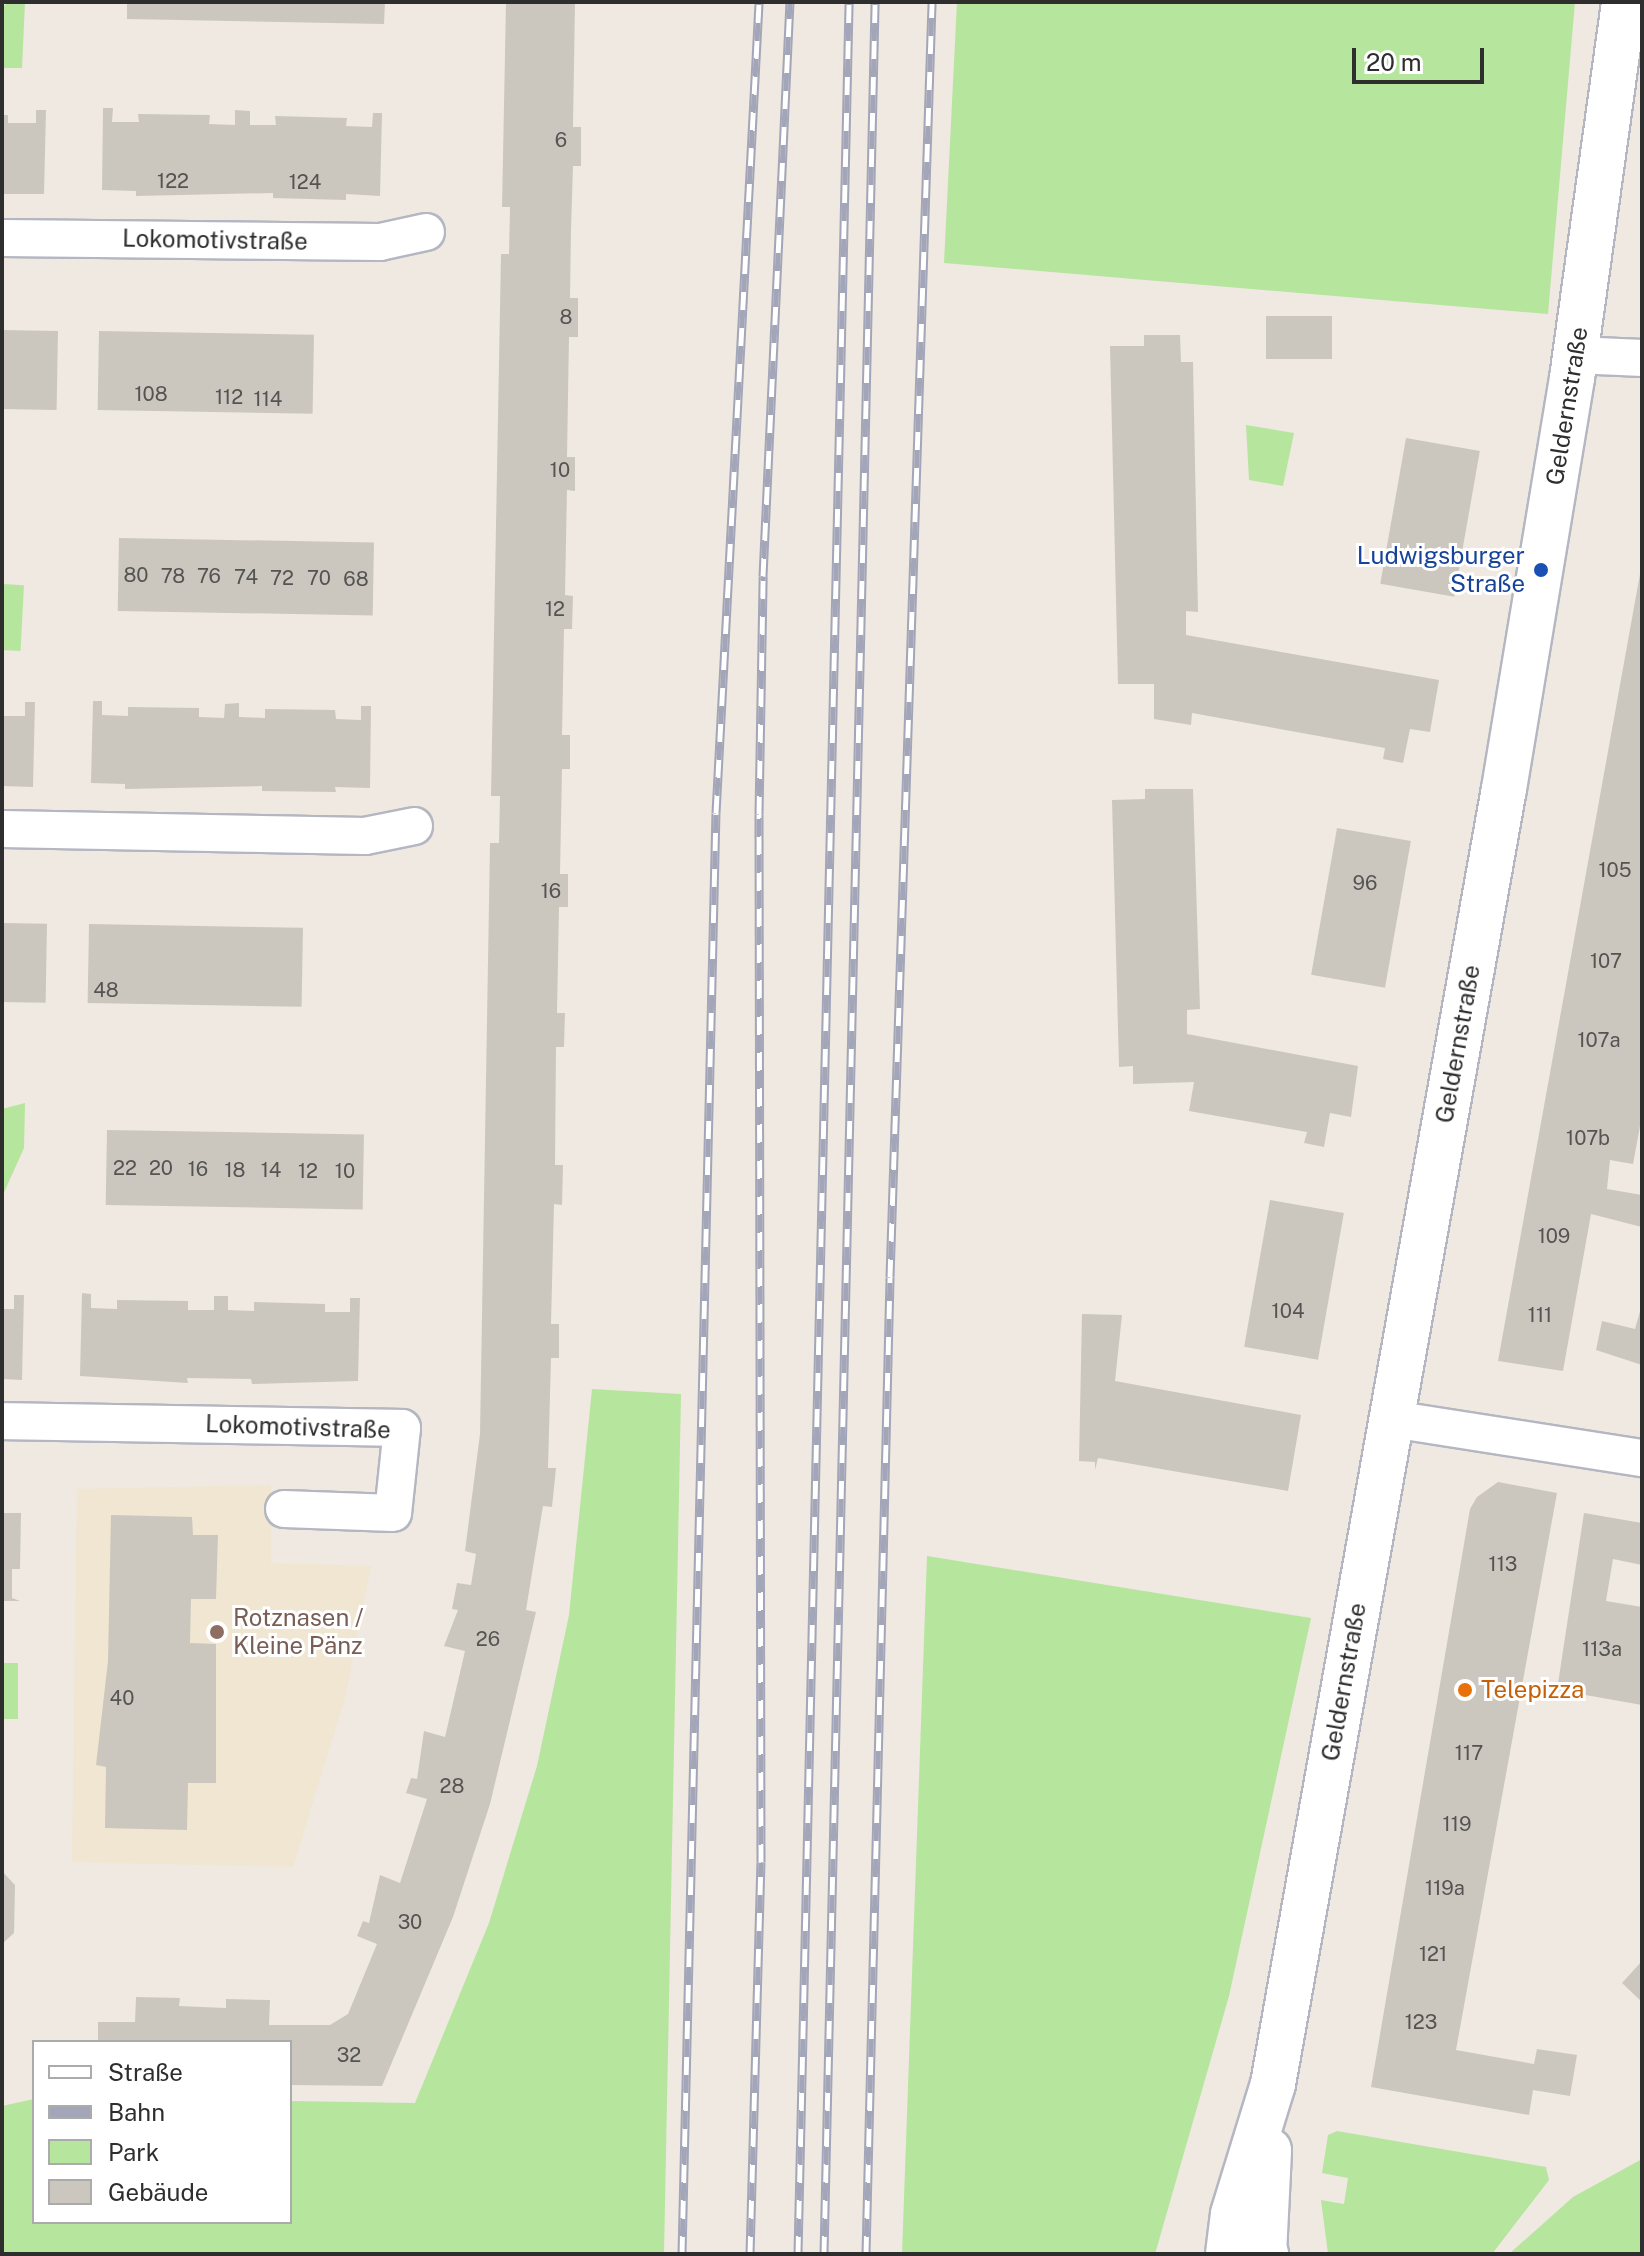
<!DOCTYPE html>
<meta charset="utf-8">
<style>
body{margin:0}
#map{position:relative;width:1644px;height:2256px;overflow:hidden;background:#efe9e1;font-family:"Public Sans",sans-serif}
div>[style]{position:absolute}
.education>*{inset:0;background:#f0e6d1}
.green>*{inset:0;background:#b6e59e;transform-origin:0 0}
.building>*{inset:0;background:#cbc7bf;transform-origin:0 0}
.roads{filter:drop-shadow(2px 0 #b4b7c1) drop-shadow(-2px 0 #b4b7c1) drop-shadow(0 2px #b4b7c1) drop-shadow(0 -2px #b4b7c1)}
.minor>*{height:36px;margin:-18px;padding:0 18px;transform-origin:18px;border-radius:18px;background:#fff}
.tertiary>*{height:44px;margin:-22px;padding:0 22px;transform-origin:22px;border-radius:22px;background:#fff}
.secondary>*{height:44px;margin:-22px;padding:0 22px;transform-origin:22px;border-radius:22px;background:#fff}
.rail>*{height:9px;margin-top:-4.5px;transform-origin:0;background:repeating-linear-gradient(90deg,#fff 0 18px,#a3a6b8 0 36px);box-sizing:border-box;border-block:2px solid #a3a6b8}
.dots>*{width:22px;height:22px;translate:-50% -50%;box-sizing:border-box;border:4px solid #fff;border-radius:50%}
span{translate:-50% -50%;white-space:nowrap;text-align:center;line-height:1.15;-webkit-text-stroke:6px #fff;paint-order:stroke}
.number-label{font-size:20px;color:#555452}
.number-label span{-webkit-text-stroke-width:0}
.street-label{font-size:24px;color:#2e2e2e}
.transit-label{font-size:24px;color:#164399}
.right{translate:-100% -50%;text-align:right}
.education-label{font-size:24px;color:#785e54}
.left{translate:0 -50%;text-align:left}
.food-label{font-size:24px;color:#c56008}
.frame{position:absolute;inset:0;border:4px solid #2e2e2e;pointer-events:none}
.legend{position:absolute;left:32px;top:2040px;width:260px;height:184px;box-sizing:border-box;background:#fff;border:2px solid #ababab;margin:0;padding:10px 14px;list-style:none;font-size:24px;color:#2e2e2e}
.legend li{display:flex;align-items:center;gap:16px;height:40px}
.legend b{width:40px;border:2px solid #ababab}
.scale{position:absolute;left:1352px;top:48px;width:132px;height:36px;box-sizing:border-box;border:4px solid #2e2e2e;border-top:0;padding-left:10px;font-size:24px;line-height:28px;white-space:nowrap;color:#2e2e2e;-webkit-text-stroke:6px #fff;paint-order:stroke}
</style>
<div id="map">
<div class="education">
<div style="clip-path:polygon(271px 1485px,271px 1563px,371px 1566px,345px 1698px,293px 1867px,72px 1862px,77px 1489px)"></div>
</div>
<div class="green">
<div style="clip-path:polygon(8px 2px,25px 2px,22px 68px,2px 68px,2px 8px)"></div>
<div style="clip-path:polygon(957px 2px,1575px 2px,1548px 314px,944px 263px)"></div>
<div style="clip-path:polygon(1246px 425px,1294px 433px,1283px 486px,1249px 480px)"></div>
<div style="left:2px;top:584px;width:22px;height:66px;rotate:3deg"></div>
<div style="clip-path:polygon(25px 1103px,24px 1148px,2px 1197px,2px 1109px)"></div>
<div style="clip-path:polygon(592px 1389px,681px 1394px,664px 2254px,2px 2254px,2px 2106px,34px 2099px,34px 2222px,290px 2222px,290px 2101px,415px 2103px,489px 1923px,537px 1766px,569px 1615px)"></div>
<div style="clip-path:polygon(927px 1556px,1311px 1618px,1229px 1996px,1155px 2254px,902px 2254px)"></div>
<div style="left:2px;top:1663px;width:16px;height:56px"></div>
<div style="clip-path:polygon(1337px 2131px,1546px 2167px,1549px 2180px,1492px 2254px,1328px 2254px,1321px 2200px,1344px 2204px,1348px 2178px,1322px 2173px,1328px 2135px)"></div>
<div style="clip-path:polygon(1642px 2159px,1642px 2254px,1509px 2254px,1573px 2197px)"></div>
</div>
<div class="building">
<div style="clip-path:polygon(127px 2px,385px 2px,384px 24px,127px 19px)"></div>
<div style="clip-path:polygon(506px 2px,575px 2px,573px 127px,581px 127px,581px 166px,573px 166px,571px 230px,570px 298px,578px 298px,578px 337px,569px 337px,567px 457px,575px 457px,575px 491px,567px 490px,566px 541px,565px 595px,573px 596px,572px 629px,564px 629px,562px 735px,570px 735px,570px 769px,562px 769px,560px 874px,568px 874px,568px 907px,559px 907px,557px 1013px,565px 1013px,564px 1047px,556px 1047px,555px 1165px,563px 1165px,562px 1205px,554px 1204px,551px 1324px,559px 1324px,559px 1358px,551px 1358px,548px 1468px,556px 1468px,552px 1507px,543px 1506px,526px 1610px,536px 1612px,490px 1804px,453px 1917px,382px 2086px,290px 2085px,290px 2042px,98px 2042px,98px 2022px,135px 2022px,136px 1997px,180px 1998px,179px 2006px,226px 2008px,226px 1999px,270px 2000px,269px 2025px,330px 2025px,348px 2014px,377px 1944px,357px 1936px,363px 1921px,369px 1923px,380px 1875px,400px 1883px,427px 1799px,406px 1793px,411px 1778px,417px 1779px,424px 1731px,445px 1737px,465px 1651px,444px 1646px,458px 1610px,452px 1609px,457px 1583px,471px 1585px,476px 1554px,465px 1551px,480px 1434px,490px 843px,499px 843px,500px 796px,491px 796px,501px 254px,509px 254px,510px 207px,502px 207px)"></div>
<div style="clip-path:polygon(103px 108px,113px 108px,112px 122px,139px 122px,138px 114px,210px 115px,209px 124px,235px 125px,235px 110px,250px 111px,250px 125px,276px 125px,275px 116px,347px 118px,346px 126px,372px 127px,373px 113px,382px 113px,380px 196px,346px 194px,346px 200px,273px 198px,273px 193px,136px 196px,136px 191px,102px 190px)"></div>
<div style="clip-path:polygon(36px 110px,46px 110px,44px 194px,2px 194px,2px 115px,8px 115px,8px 123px,36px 123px)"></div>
<div style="left:1266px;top:316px;width:66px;height:43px"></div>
<div style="left:2px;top:330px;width:56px;height:79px;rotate:1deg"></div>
<div style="left:99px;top:331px;width:215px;height:79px;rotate:1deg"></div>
<div style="clip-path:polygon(1144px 335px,1180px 335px,1181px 362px,1193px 362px,1198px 612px,1186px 611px,1186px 635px,1439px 680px,1430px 732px,1410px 729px,1403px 763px,1383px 759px,1385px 748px,1192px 713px,1191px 725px,1154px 719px,1154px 684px,1118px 684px,1110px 346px,1144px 346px)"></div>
<div style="left:1406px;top:438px;width:75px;height:148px;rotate:10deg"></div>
<div style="left:119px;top:538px;width:255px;height:73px;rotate:1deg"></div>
<div style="clip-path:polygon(1640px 574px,1642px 1115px,1633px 1164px,1610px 1160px,1607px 1189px,1642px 1195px,1642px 1227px,1591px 1214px,1563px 1371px,1498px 1361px)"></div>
<div style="clip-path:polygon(93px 701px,102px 701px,102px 715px,128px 716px,128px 707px,199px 708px,199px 717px,224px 718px,225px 704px,239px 703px,239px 717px,265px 718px,265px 709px,335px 710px,336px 719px,361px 720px,361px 706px,371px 706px,370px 788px,335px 787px,336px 792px,262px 791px,262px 786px,125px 789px,125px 784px,91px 783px)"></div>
<div style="clip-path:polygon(25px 702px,35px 702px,33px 787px,2px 786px,2px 716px,25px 716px)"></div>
<div style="clip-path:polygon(1145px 789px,1193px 789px,1200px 1009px,1187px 1010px,1187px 1034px,1358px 1066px,1351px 1117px,1330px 1113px,1324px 1147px,1304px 1143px,1307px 1132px,1189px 1111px,1194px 1082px,1133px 1084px,1133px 1066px,1119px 1067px,1112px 800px,1145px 799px)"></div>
<div style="left:1337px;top:828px;width:75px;height:149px;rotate:10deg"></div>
<div style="left:2px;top:923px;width:45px;height:79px;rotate:1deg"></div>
<div style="left:89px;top:924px;width:214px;height:79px;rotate:1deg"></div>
<div style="left:107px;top:1130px;width:257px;height:75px;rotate:1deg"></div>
<div style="left:1270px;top:1200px;width:75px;height:149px;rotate:10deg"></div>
<div style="clip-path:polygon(82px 1293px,91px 1294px,91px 1308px,117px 1309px,117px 1300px,188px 1301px,188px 1310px,214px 1310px,214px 1296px,228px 1296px,228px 1310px,254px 1311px,254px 1302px,325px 1304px,325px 1312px,350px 1312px,350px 1298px,360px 1298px,358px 1381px,252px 1384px,251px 1379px,187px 1378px,188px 1383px,80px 1376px)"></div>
<div style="clip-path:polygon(14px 1295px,24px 1295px,22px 1380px,2px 1379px,2px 1309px,14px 1309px)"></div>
<div style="clip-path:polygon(1642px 1304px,1642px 1365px,1596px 1350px,1602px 1321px,1635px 1329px)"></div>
<div style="clip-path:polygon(1082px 1314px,1122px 1315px,1115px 1381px,1301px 1415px,1288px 1491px,1098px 1458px,1095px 1470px,1095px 1462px,1079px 1461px)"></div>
<div style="clip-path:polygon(1498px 1482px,1557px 1493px,1456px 2050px,1534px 2064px,1537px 2049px,1577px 2055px,1570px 2096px,1533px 2090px,1529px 2115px,1371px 2087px,1470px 1509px,1477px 1497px)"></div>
<div style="clip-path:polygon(2px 1513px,21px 1513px,20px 1569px,12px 1569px,12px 1598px,20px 1601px,2px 1601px)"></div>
<div style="clip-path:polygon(1584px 1513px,1642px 1523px,1642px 1565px,1613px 1559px,1606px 1601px,1642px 1607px,1642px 1705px,1557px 1690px)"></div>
<div style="clip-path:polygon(111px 1515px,192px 1517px,193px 1535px,218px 1535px,216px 1599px,191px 1599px,190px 1643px,216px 1644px,216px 1783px,188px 1783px,187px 1830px,105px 1828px,106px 1767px,96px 1765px,108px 1661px)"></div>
<div style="clip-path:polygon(2px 1871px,15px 1885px,14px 1933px,2px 1944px)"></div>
<div style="clip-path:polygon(1642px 1961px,1642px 2002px,1622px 1983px)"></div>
</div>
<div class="roads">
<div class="minor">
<div style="left:2px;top:238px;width:378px;rotate:0.6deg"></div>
<div style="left:380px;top:242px;width:47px;rotate:-12.3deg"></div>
<div style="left:1575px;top:355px;width:67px;rotate:2.6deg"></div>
<div style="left:2px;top:829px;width:363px;rotate:1.1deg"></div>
<div style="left:365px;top:836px;width:50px;rotate:-11.5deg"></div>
<div style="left:1392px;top:1419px;width:253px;rotate:8.9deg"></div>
<div style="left:2px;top:1421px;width:400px;rotate:1deg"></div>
<div style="left:402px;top:1428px;width:85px;rotate:96deg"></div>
<div style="left:393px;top:1513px;width:109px;rotate:-177.9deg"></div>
</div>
<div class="tertiary">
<div style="left:1228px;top:2254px;width:40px;rotate:-82.9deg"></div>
<div style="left:1233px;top:2214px;width:136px;rotate:-72.9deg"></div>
<div style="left:1273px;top:2084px;width:1315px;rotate:-79.89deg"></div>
<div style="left:1504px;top:789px;width:417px;rotate:-80.6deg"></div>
<div style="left:1572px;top:378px;width:380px;rotate:-82.1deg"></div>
<div style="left:1264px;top:2254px;width:104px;rotate:-87.2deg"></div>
</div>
<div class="secondary">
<div style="left:1264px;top:2251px;width:4px;rotate:56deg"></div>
</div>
</div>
<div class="rail">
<div style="left:682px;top:2254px;width:1441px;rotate:-88.65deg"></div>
<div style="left:716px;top:813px;width:812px;rotate:-86.96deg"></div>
<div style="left:750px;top:2254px;width:392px;rotate:-88.4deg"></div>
<div style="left:761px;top:1862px;width:1048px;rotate:-90.11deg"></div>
<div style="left:759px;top:814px;width:238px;rotate:-89deg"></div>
<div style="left:763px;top:576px;width:575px;rotate:-87.31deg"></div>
<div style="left:798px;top:2254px;width:2253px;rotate:-88.7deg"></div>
<div style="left:824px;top:2254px;width:2253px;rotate:-88.7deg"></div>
<div style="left:866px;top:2254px;width:977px;rotate:-88.59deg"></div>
<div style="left:890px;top:1277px;width:1276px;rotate:-88.11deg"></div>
</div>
<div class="dots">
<div style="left:1541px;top:570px;background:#1a4fb4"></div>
<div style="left:217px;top:1632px;background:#8d6e63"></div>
<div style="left:1465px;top:1690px;background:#e8710a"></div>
</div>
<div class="number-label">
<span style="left:561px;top:140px">6</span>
<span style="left:173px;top:181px">122</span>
<span style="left:305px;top:182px">124</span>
<span style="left:566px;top:317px">8</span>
<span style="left:151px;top:394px">108</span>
<span style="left:229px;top:397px">112</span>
<span style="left:268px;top:399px">114</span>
<span style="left:560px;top:470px">10</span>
<span style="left:136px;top:575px">80</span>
<span style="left:173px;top:576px">78</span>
<span style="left:209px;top:576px">76</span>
<span style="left:246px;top:577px">74</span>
<span style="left:282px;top:578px">72</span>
<span style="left:319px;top:578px">70</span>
<span style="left:356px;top:579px">68</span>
<span style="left:555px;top:609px">12</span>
<span style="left:1615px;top:870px">105</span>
<span style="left:1365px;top:883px">96</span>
<span style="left:551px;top:891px">16</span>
<span style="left:1606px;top:961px">107</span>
<span style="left:106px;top:990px">48</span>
<span style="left:1599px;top:1040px">107a</span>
<span style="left:1588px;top:1138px">107b</span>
<span style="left:125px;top:1168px">22</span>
<span style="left:161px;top:1168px">20</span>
<span style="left:198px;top:1169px">16</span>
<span style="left:235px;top:1170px">18</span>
<span style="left:271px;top:1170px">14</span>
<span style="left:308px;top:1171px">12</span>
<span style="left:345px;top:1171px">10</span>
<span style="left:1554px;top:1236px">109</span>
<span style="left:1288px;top:1311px">104</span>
<span style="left:1540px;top:1315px">111</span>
<span style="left:1503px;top:1564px">113</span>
<span style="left:488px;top:1639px">26</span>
<span style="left:1602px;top:1649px">113a</span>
<span style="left:122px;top:1698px">40</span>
<span style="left:1469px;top:1753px">117</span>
<span style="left:452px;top:1786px">28</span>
<span style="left:1457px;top:1824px">119</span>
<span style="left:1445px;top:1888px">119a</span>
<span style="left:410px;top:1922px">30</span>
<span style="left:1433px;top:1954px">121</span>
<span style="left:1421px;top:2022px">123</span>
<span style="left:349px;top:2055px">32</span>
</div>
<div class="street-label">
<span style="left:215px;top:240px;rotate:1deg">Lokomotivstraße</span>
<span style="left:1567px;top:406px;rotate:-81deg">Geldernstraße</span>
<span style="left:1458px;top:1044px;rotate:-80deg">Geldernstraße</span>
<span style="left:298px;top:1427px;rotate:2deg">Lokomotivstraße</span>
<span style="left:1344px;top:1682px;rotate:-80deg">Geldernstraße</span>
</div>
<div class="transit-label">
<span class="right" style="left:1525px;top:570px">Ludwigsburger<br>Straße</span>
</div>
<div class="education-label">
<span class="left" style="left:233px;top:1632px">Rotznasen /<br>Kleine Pänz</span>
</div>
<div class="food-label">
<span class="left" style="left:1481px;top:1690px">Telepizza</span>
</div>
<div class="frame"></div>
<ul class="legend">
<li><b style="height:10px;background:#fff"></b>Straße</li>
<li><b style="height:10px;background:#a3a6b8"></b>Bahn</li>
<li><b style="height:22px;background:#b6e59e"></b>Park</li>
<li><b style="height:22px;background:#cbc7bf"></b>Gebäude</li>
</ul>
<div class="scale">20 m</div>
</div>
